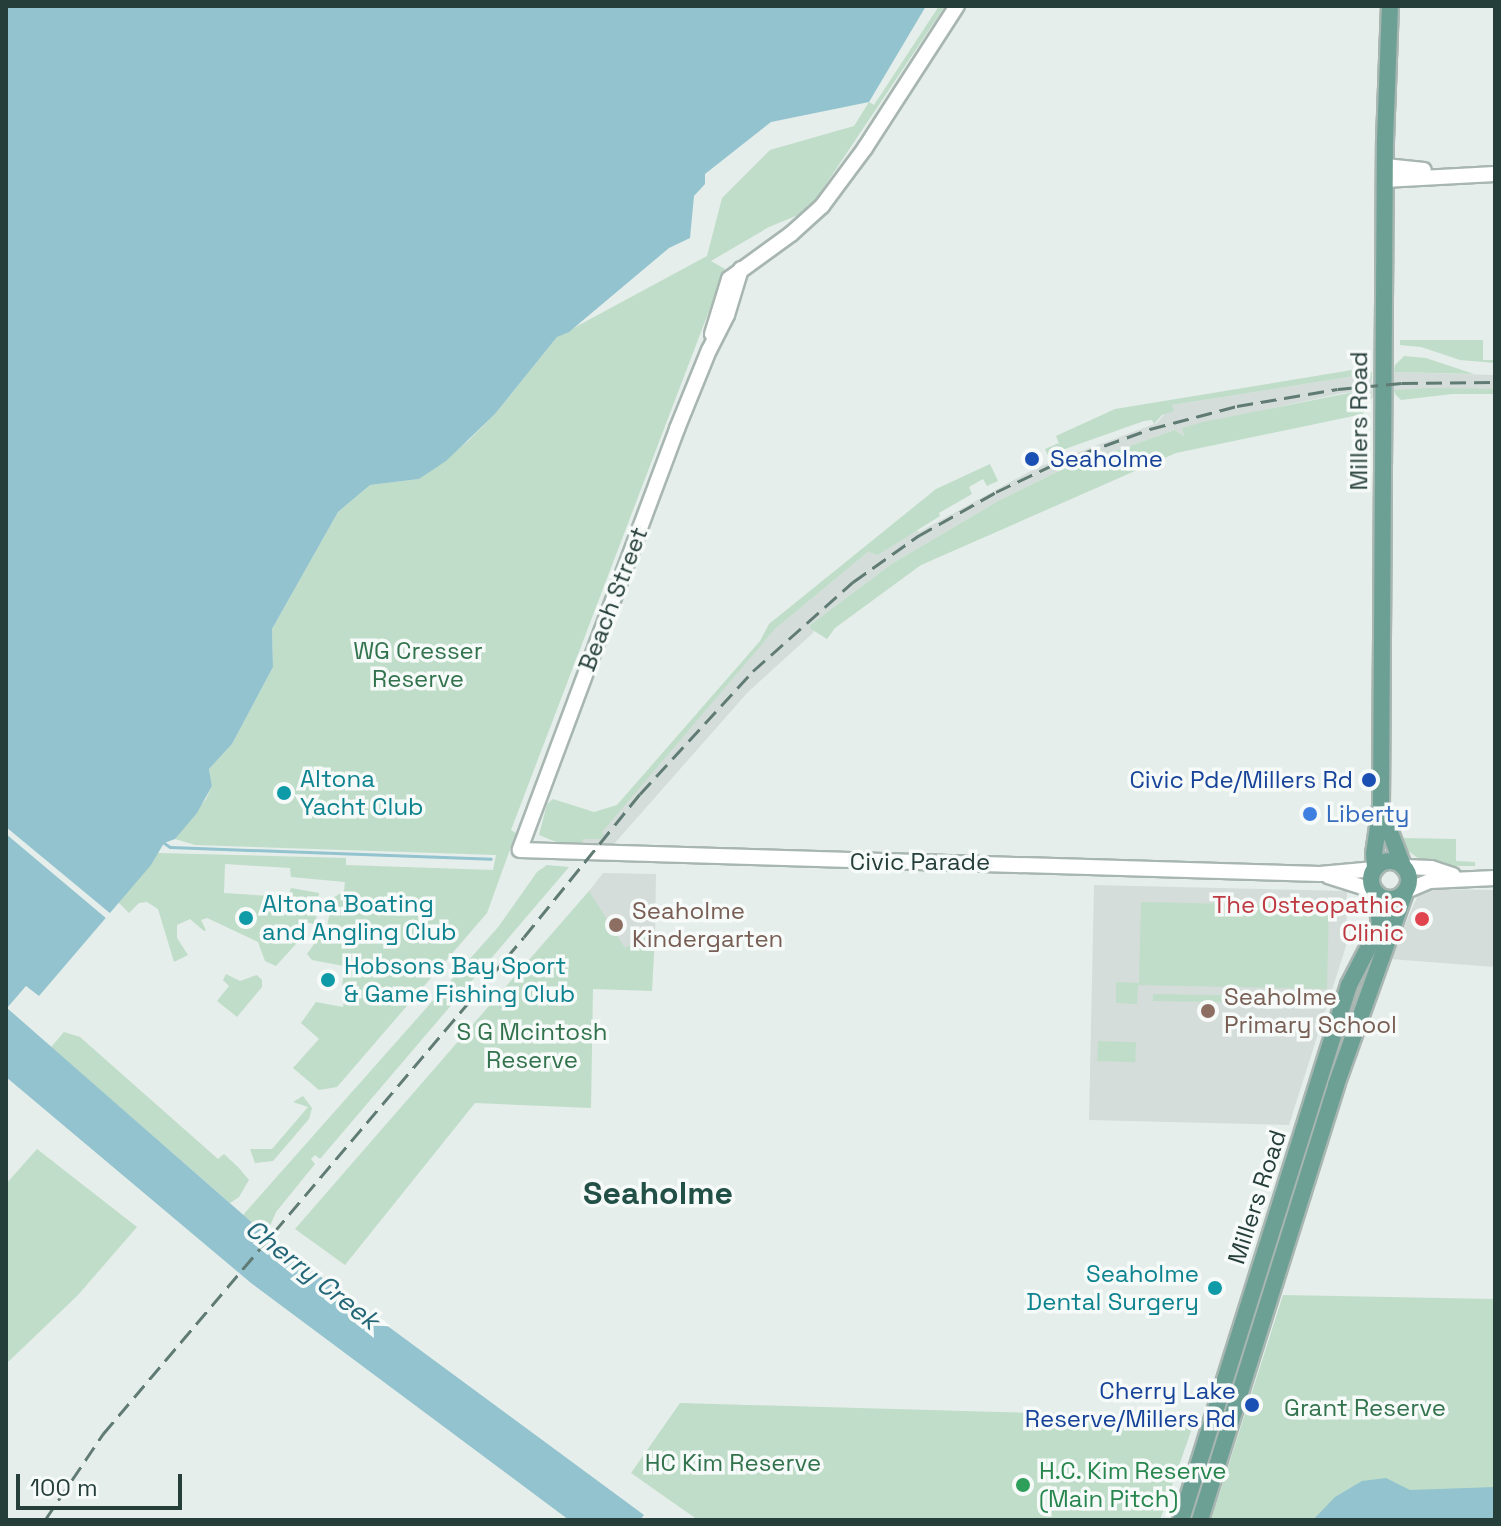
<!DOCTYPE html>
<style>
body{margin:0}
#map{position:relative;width:1501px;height:1526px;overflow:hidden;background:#e5eeea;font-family:"Space Grotesk",sans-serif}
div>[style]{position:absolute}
.built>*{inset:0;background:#d4ddd9}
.green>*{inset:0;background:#c0ddc9;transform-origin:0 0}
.water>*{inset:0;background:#92c3ce}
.pier>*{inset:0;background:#e5eeea}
.stream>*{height:3px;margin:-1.5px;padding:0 1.5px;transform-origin:1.5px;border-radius:1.5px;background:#92c3ce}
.roads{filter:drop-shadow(2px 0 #a8b6b1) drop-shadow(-2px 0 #a8b6b1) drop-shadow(0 2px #a8b6b1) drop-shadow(0 -2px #a8b6b1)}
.minor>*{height:14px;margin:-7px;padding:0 7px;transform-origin:7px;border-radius:7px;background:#fff}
.major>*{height:16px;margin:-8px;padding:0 8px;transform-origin:8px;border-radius:8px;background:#6da095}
.major>.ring{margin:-8px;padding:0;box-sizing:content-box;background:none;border:16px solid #6da095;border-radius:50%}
.rail>*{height:3px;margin-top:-1.5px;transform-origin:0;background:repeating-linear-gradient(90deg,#607a74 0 16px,transparent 0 24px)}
.dots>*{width:22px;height:22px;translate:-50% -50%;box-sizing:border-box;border:4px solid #f6faf8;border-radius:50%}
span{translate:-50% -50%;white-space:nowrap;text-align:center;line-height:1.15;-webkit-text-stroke:7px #f6faf8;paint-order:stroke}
.street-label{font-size:24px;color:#253e39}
.transit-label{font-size:24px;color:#164399}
.left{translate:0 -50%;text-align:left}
.right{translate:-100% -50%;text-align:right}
.park-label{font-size:24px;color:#32734d}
.culture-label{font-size:24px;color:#0d838f}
.shop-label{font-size:24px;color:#366cbe}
.health-label{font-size:24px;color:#be3a42}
.education-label{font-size:24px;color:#785e54}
.leisure-label{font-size:24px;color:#27864d}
.water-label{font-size:26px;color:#236677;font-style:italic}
.district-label{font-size:32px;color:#225046;font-weight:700}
.frame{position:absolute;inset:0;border:8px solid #253e39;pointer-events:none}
.scale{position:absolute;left:16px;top:1474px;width:166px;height:36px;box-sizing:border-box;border:4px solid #253e39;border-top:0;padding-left:10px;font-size:24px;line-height:28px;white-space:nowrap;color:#253e39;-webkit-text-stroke:6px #f6faf8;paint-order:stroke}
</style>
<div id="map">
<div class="built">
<div style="clip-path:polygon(1394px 372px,1495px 375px,1495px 389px,1394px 390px)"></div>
<div style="clip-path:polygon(1355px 376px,1372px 379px,1373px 396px,1360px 397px,1359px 392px,1343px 393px,1182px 428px,1184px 436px,1175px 430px,1061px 470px,1000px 500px,893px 563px,810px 625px,814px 632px,748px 692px,614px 844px,582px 843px,582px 839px,601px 832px,775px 629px,868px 552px,878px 555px,917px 530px,919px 532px,1036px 468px,1157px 423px,1172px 405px)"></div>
<div style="clip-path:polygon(603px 873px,656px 874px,655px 936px,647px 940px,645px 936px,610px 961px,589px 891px)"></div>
<div style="clip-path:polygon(1094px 885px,1347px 891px,1346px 946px,1289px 1125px,1089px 1120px)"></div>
<div style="clip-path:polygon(1434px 889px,1495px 890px,1495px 967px,1390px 959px,1418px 895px)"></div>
</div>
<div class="green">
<div style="clip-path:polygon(939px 6px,945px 6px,814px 202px,803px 213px,769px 227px,711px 261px,725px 269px,511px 830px,516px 833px,487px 913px,337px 1087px,319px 1090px,293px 1068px,319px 1039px,301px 1023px,316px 1002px,343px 1007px,347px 988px,342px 987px,344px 966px,312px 960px,307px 954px,327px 926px,333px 898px,344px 891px,345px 882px,291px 877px,290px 868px,225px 864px,224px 893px,288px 897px,291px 888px,319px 893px,316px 920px,313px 924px,302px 921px,299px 926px,305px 934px,276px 966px,265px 961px,258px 942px,207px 918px,201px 920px,206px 930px,204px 931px,190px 919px,177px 925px,177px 938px,188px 955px,174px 962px,158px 909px,147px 902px,139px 903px,129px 913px,118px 902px,158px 853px,346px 858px,346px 865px,493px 870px,496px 855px,195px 845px,175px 839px,206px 799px,212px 786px,209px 769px,232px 744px,273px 667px,272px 629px,338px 512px,370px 485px,419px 479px,468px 441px,495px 414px,557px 337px,707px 256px,722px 198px,770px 150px,854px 126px,869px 102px,874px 105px)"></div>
<div style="clip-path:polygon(1400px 340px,1483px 340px,1483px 360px,1495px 360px,1495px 363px,1460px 360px,1421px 347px,1400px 345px)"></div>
<div style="clip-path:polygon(1404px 356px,1426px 358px,1474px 374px,1394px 372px,1395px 365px)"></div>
<div style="clip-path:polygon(1364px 368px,1372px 373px,1372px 379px,1355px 376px,1172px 405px,1174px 411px,1162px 415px,1154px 424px,1152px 420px,1144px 421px,1048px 455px,1045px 449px,1059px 443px,1056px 436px,1115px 409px)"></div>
<div style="clip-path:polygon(1433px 388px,1495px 389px,1495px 394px,1452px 394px,1401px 400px,1395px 394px,1394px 390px)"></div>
<div style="clip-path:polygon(1359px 391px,1360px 397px,1373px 396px,1363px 414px,1176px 453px,921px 565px,835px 628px,827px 639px,811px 629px,810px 625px,893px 563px,1000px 500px,1061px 470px,1175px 430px,1184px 436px,1182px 428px,1203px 422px)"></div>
<div style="clip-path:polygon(990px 464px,998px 481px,987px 486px,983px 479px,969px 487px,972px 494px,939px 513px,940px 516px,878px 555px,868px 552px,775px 629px,602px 832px,604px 835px,601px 839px,583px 839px,582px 843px,556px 842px,539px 835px,547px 804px,553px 799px,594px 812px,617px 805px,760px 641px,769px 624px,936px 489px)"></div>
<div style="clip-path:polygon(1402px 838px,1456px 839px,1456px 861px,1475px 862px,1475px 866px,1435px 866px,1422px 861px,1400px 845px,1398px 841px)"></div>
<div style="clip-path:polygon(547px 865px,569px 867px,320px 1159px,315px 1155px,311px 1159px,315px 1164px,276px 1212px,266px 1235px,243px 1215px,499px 926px,537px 872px)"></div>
<div style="clip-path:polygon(589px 891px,625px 948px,645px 936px,648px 940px,655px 936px,652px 991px,593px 989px,591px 1108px,475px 1103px,345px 1265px,295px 1229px)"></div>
<div style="clip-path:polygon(1141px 902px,1329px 906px,1327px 989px,1138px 985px,1137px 1004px,1116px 1003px,1116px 982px,1139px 983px)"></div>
<div style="clip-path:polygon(1365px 969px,1369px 971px,1264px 1284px,1349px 1010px)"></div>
<div style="clip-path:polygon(226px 974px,240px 981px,257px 975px,262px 980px,262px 987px,237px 1017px,217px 1001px,229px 986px,223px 980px)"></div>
<div style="left:1153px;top:994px;width:121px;height:7px;rotate:1deg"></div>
<div style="clip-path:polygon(64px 1032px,80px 1037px,218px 1159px,224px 1154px,239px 1168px,249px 1180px,239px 1197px,230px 1203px,51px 1047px)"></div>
<div style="left:1098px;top:1041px;width:38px;height:20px;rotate:2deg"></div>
<div style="clip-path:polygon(303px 1096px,312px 1108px,309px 1119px,273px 1161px,255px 1163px,250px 1149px,272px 1149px,308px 1107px,293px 1102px)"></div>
<div style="clip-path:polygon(37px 1149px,137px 1227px,78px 1295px,6px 1364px,6px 1184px)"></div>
<div style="clip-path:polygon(1283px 1295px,1495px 1299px,1495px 1520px,1211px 1520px)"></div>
<div style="clip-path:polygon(680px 1403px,1137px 1416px,1197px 1414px,1160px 1520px,698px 1520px,631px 1473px)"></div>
</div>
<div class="water">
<div style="clip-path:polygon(6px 6px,926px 6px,869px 102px,771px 122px,705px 174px,705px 184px,694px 196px,690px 238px,669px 248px,569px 332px,557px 337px,495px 414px,446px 461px,419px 479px,370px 485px,338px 512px,272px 629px,273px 667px,232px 744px,209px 769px,212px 786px,197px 813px,175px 839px,164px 843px,151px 865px,39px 996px,26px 986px,7px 1008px,279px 1246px,644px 1515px,640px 1520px,569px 1520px,251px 1283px,6px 1077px)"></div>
<div style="clip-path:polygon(1386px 1478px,1410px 1490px,1495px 1487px,1495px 1520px,1313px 1520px,1335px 1497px,1362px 1481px)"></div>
</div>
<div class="pier">
<div style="clip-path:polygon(6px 827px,111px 914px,107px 919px,6px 834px)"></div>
</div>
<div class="stream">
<div style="left:164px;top:843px;width:7px;rotate:34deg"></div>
<div style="left:170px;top:847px;width:321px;rotate:2.1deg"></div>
</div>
<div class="roads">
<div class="minor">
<div style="left:1385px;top:166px;width:39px;rotate:6deg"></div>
<div style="left:1384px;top:180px;width:111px;rotate:-3.1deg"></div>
<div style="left:741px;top:269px;width:48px;rotate:106.9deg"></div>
<div style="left:727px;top:315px;width:39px;rotate:117deg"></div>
<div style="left:709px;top:350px;width:85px;rotate:112.1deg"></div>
<div style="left:677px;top:429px;width:449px;rotate:110.5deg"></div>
<div style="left:520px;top:850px;width:800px;rotate:1.72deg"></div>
<div style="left:1320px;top:874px;width:55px;rotate:-5.2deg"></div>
<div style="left:712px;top:334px;width:58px;rotate:-72.8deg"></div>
<div style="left:729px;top:279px;width:77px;rotate:-36deg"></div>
<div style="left:791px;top:234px;width:42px;rotate:-42.1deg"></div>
<div style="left:822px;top:206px;width:72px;rotate:-53.4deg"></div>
<div style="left:865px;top:148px;width:169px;rotate:-57.1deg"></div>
<div style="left:1404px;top:867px;width:27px;rotate:2deg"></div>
<div style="left:1431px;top:868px;width:23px;rotate:18deg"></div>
<div style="left:1328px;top:876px;width:49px;rotate:17.7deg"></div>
<div style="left:1406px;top:891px;width:26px;rotate:-23deg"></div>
<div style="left:1430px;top:881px;width:65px;rotate:-2.6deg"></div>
</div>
<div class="major">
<div style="left:1382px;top:811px;width:59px;rotate:69.1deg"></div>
<div class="ring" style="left:1371px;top:861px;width:22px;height:22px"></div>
<div style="left:1375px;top:868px;width:14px;rotate:-94deg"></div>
<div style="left:1374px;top:854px;width:49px;rotate:-81.7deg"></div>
<div style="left:1381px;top:806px;width:665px;rotate:-89.66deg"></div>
<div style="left:1385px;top:141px;width:135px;rotate:-87.9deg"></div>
<div style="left:1181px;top:1520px;width:561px;rotate:-72.57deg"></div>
<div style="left:1349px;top:985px;width:68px;rotate:-62.7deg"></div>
<div style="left:1380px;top:925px;width:32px;rotate:-97deg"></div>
<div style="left:1200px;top:1520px;width:456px;rotate:-72.6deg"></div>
<div style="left:1336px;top:1085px;width:205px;rotate:-70.3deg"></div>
</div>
</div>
<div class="rail">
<div style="left:45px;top:1520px;width:104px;rotate:-56deg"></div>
<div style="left:103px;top:1434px;width:651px;rotate:-49.73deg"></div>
<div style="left:524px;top:937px;width:184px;rotate:-51deg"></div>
<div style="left:640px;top:794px;width:167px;rotate:-47.4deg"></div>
<div style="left:753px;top:671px;width:134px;rotate:-41.7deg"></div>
<div style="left:853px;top:582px;width:80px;rotate:-35.3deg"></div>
<div style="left:918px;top:536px;width:90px;rotate:-29.4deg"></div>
<div style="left:996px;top:492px;width:70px;rotate:-25.5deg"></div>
<div style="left:1059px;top:462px;width:97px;rotate:-19.9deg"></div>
<div style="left:1150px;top:429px;width:90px;rotate:-14.8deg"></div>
<div style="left:1237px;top:406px;width:102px;rotate:-9.6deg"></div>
<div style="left:1338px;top:389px;width:64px;rotate:-5.4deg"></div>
<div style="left:1402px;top:383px;width:93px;rotate:-0.6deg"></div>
</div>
<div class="dots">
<div style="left:1032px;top:459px;background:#1a4fb4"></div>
<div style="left:1369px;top:780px;background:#1a4fb4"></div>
<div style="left:284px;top:793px;background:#0f9aa8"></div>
<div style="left:1310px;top:814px;background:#3f7fe0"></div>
<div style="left:246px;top:918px;background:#0f9aa8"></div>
<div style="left:1422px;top:919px;background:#e0444e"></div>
<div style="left:616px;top:925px;background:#8d6e63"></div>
<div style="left:328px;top:980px;background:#0f9aa8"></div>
<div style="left:1208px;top:1011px;background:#8d6e63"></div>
<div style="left:1215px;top:1288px;background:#0f9aa8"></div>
<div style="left:1252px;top:1405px;background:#1a4fb4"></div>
<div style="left:1023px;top:1485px;background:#2e9e5b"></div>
</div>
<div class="street-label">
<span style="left:1359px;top:421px;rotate:-90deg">Millers Road</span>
<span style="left:613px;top:599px;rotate:-69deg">Beach Street</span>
<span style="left:920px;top:862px">Civic Parade</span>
<span style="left:1257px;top:1197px;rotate:-72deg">Millers Road</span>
</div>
<div class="transit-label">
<span class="left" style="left:1050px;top:459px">Seaholme</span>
<span class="right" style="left:1353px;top:780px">Civic Pde/Millers Rd</span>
<span class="right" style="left:1236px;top:1405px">Cherry Lake<br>Reserve/Millers Rd</span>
</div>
<div class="park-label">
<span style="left:418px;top:665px">WG Cresser<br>Reserve</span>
<span style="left:532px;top:1046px">S G Mcintosh<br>Reserve</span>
<span style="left:1365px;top:1408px">Grant Reserve</span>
<span style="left:733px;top:1463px">HC Kim Reserve</span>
</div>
<div class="culture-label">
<span class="left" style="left:300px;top:793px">Altona<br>Yacht Club</span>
<span class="left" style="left:262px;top:918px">Altona Boating<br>and Angling Club</span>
<span class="left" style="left:344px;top:980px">Hobsons Bay Sport<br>&amp; Game Fishing Club</span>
<span class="right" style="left:1199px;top:1288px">Seaholme<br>Dental Surgery</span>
</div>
<div class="shop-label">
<span class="left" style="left:1326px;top:814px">Liberty</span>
</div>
<div class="health-label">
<span class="right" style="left:1404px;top:919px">The Osteopathic<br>Clinic</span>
</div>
<div class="education-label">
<span class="left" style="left:632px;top:925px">Seaholme<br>Kindergarten</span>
<span class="left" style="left:1224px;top:1011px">Seaholme<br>Primary School</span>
</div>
<div class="leisure-label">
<span class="left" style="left:1039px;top:1485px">H.C. Kim Reserve<br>(Main Pitch)</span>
</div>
<div class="water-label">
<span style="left:312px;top:1275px;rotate:38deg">Cherry Creek</span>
</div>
<div class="district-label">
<span style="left:658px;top:1193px">Seaholme</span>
</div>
<div class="frame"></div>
<div class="scale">100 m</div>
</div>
